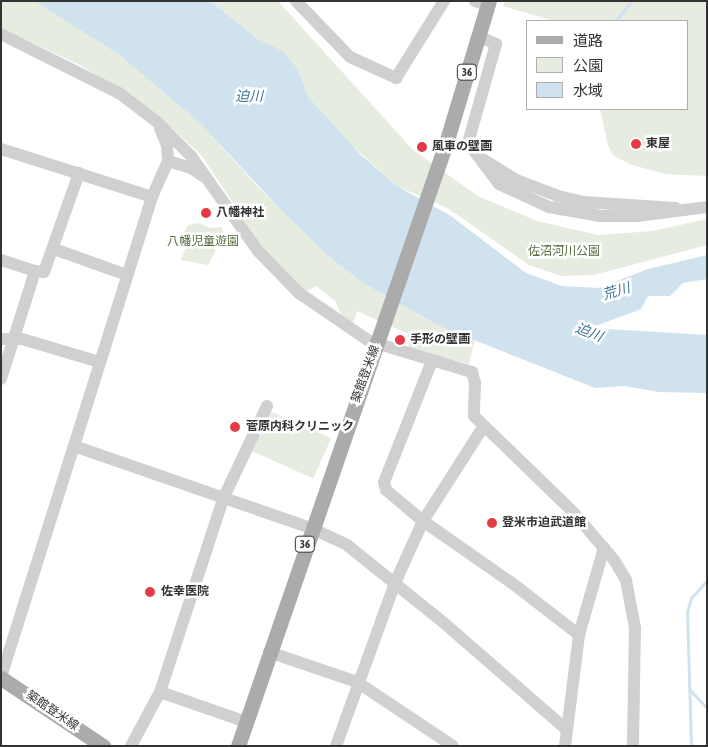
<!DOCTYPE html>
<meta charset="utf-8">
<style>
body{margin:0}
#map{position:relative;width:708px;height:747px;overflow:hidden;background:#fff;font-family:"Asap Condensed","Noto Sans JP",sans-serif}
div>[style]{position:absolute}
.green>*{inset:0;background:#e6ecdf;transform-origin:0 0}
.water>*{inset:0;background:#cfe2ee}
.stream>*{height:3px;margin:-1.5px;padding:0 1.5px;transform-origin:1.5px;border-radius:1.5px;background:#cfe2ee}
.minor>*{height:12px;margin:-6px;padding:0 6px;transform-origin:6px;border-radius:6px;background:#d0d0d0}
.major>*{height:15px;margin:-7.5px;padding:0 7.5px;transform-origin:7.5px;border-radius:7.5px;background:#ababab}
.dots>*{width:14px;height:14px;translate:-50% -50%;box-sizing:border-box;border:2px solid #fff;border-radius:50%}
span{translate:-50% -50%;white-space:nowrap;text-align:center;line-height:1.15;-webkit-text-stroke:5px #fff;paint-order:stroke}
.shield-label span{padding:1px 4px;background:#fff;border:1px solid;border-radius:4px;-webkit-text-stroke-width:0}
.shield-label{font-size:11px;color:#333;font-weight:700}
.poi-label{font-size:12px;color:#333;font-weight:700}
.left{translate:0 -50%;text-align:left}
.park-label{font-size:12px;color:#56703f}
.street-label{font-size:12px;color:#333}
.water-label{font-size:14px;color:#3f7597;font-style:italic}
.frame{position:absolute;inset:0;border:2px solid #333;pointer-events:none}
.legend{position:absolute;left:526px;top:20px;width:162px;height:90px;box-sizing:border-box;background:#fff;border:1px solid #adadad;margin:0;padding:6px 9px;list-style:none;font-size:15px;color:#333}
.legend li{display:flex;align-items:center;gap:10px;height:25px}
.legend b{width:25px;border:1px solid #adadad}
</style>
<div id="map">
<div class="green">
<div style="clip-path:polygon(1px 1px,34px 1px,118px 54px,201px 124px,258px 187px,328px 256px,363px 283px,439px 326px,475px 339px,469px 364px,409px 349px,408px 334px,357px 311px,352px 326px,344px 320px,335px 301px,316px 286px,305px 292px,263px 249px,202px 156px,172px 128px,137px 100px,80px 65px,1px 28px)"></div>
<div style="clip-path:polygon(210px 1px,278px 1px,413px 150px,478px 196px,537px 221px,598px 235px,653px 231px,707px 219px,707px 245px,594px 275px,561px 276px,529px 265px,449px 209px,397px 186px,335px 130px,308px 97px,299px 71px)"></div>
<div style="clip-path:polygon(505px 1px,707px 1px,707px 176px,665px 174px,629px 164px,613px 155px,608px 145px,600px 109px,687px 109px,687px 21px,554px 21px,503px 6px)"></div>
<div style="clip-path:polygon(198px 223px,210px 228px,222px 227px,224px 235px,208px 265px,181px 260px,188px 243px,180px 239px,188px 225px)"></div>
<div style="left:270px;top:411px;width:67px;height:44px;rotate:24deg"></div>
</div>
<div class="water">
<div style="clip-path:polygon(34px 1px,210px 1px,258px 39px,284px 52px,299px 71px,308px 97px,361px 155px,397px 186px,451px 216px,526px 273px,562px 286px,599px 288px,648px 269px,707px 255px,707px 279px,683px 283px,670px 296px,648px 296px,641px 309px,590px 328px,707px 335px,707px 393px,659px 392px,624px 386px,595px 388px,439px 326px,363px 283px,328px 256px,280px 209px,201px 124px,118px 54px)"></div>
</div>
<div class="stream">
<div style="left:615px;top:21px;width:26px;rotate:-50deg"></div>
<div style="left:690px;top:690px;width:25px;rotate:47deg"></div>
<div style="left:691px;top:746px;width:134px;rotate:-91.7deg"></div>
<div style="left:687px;top:612px;width:15px;rotate:-74deg"></div>
<div style="left:691px;top:598px;width:24px;rotate:-48deg"></div>
</div>
<div class="minor">
<div style="left:296px;top:1px;width:78px;rotate:46deg"></div>
<div style="left:350px;top:57px;width:51px;rotate:24.5deg"></div>
<div style="left:396px;top:78px;width:91px;rotate:-58.1deg"></div>
<div style="left:475px;top:1px;width:14px;rotate:21deg"></div>
<div style="left:1px;top:34px;width:132px;rotate:26.6deg"></div>
<div style="left:119px;top:93px;width:48px;rotate:37.3deg"></div>
<div style="left:157px;top:122px;width:48px;rotate:45deg"></div>
<div style="left:191px;top:156px;width:116px;rotate:54.8deg"></div>
<div style="left:258px;top:251px;width:59px;rotate:45.7deg"></div>
<div style="left:299px;top:293px;width:85px;rotate:34.4deg"></div>
<div style="left:369px;top:341px;width:108px;rotate:16.8deg"></div>
<div style="left:472px;top:372px;width:11px;rotate:75deg"></div>
<div style="left:475px;top:383px;width:33px;rotate:92deg"></div>
<div style="left:474px;top:416px;width:138px;rotate:44.1deg"></div>
<div style="left:573px;top:512px;width:63px;rotate:49.5deg"></div>
<div style="left:614px;top:560px;width:23px;rotate:59deg"></div>
<div style="left:626px;top:580px;width:49px;rotate:79.4deg"></div>
<div style="left:635px;top:628px;width:118px;rotate:91deg"></div>
<div style="left:478px;top:36px;width:20px;rotate:24deg"></div>
<div style="left:496px;top:44px;width:103px;rotate:105.8deg"></div>
<div style="left:468px;top:143px;width:51px;rotate:52.9deg"></div>
<div style="left:499px;top:184px;width:55px;rotate:24.7deg"></div>
<div style="left:549px;top:207px;width:52px;rotate:10deg"></div>
<div style="left:600px;top:216px;width:37px"></div>
<div style="left:637px;top:216px;width:71px;rotate:-7.3deg"></div>
<div style="left:160px;top:128px;width:18px;rotate:68deg"></div>
<div style="left:167px;top:145px;width:16px;rotate:86deg"></div>
<div style="left:1px;top:149px;width:158px;rotate:17.6deg"></div>
<div style="left:481px;top:158px;width:39px;rotate:32deg"></div>
<div style="left:514px;top:179px;width:47px;rotate:21.1deg"></div>
<div style="left:558px;top:196px;width:26px;rotate:13deg"></div>
<div style="left:583px;top:202px;width:93px;rotate:3.7deg"></div>
<div style="left:203px;top:176px;width:14px;rotate:-146deg"></div>
<div style="left:191px;top:168px;width:24px;rotate:-163deg"></div>
<div style="left:168px;top:161px;width:39px;rotate:114deg"></div>
<div style="left:152px;top:197px;width:261px;rotate:107.4deg"></div>
<div style="left:74px;top:446px;width:251px;rotate:19.1deg"></div>
<div style="left:311px;top:528px;width:40px;rotate:25deg"></div>
<div style="left:347px;top:545px;width:124px;rotate:38.8deg"></div>
<div style="left:444px;top:623px;width:163px;rotate:41deg"></div>
<div style="left:54px;top:249px;width:77px;rotate:19.6deg"></div>
<div style="left:1px;top:260px;width:36px;rotate:18deg"></div>
<div style="left:1px;top:339px;width:21px"></div>
<div style="left:22px;top:339px;width:80px;rotate:16.6deg"></div>
<div style="left:432px;top:361px;width:130px;rotate:111.6deg"></div>
<div style="left:384px;top:482px;width:8px;rotate:76deg"></div>
<div style="left:386px;top:490px;width:48px;rotate:40deg"></div>
<div style="left:423px;top:521px;width:108px;rotate:34.9deg"></div>
<div style="left:512px;top:583px;width:85px;rotate:37.8deg"></div>
<div style="left:1px;top:379px;width:113px;rotate:-72.5deg"></div>
<div style="left:35px;top:271px;width:9px;rotate:6deg"></div>
<div style="left:44px;top:272px;width:105px;rotate:-70.5deg"></div>
<div style="left:269px;top:652px;width:93px;rotate:18.8deg"></div>
<div style="left:357px;top:682px;width:115px;rotate:33.7deg"></div>
<div style="left:1px;top:677px;width:242px;rotate:-72.5deg"></div>
<div style="left:160px;top:692px;width:91px;rotate:19.2deg"></div>
<div style="left:131px;top:746px;width:61px;rotate:-61.8deg"></div>
<div style="left:160px;top:692px;width:203px;rotate:-71.9deg"></div>
<div style="left:223px;top:499px;width:103px;rotate:-64.7deg"></div>
<div style="left:336px;top:746px;width:173px;rotate:-70.1deg"></div>
<div style="left:395px;top:583px;width:68px;rotate:-65.7deg"></div>
<div style="left:423px;top:521px;width:112px;rotate:-57.4deg"></div>
<div style="left:565px;top:746px;width:112px;rotate:-82.8deg"></div>
<div style="left:579px;top:635px;width:91px;rotate:-74deg"></div>
</div>
<div class="major">
<div style="left:1px;top:678px;width:123px;rotate:33.7deg"></div>
<div style="left:238px;top:746px;width:638px;rotate:-70.97deg"></div>
<div style="left:446px;top:143px;width:148px;rotate:-73.2deg"></div>
</div>
<div class="dots">
<div style="left:636px;top:144px;background:#e63946"></div>
<div style="left:422px;top:147px;background:#e63946"></div>
<div style="left:206px;top:213px;background:#e63946"></div>
<div style="left:400px;top:340px;background:#e63946"></div>
<div style="left:235px;top:427px;background:#e63946"></div>
<div style="left:492px;top:523px;background:#e63946"></div>
<div style="left:150px;top:592px;background:#e63946"></div>
</div>
<div class="shield-label">
<span style="left:467px;top:72px">36</span>
<span style="left:305px;top:544px">36</span>
</div>
<div class="poi-label">
<span class="left" style="left:646px;top:144px">東屋</span>
<span class="left" style="left:432px;top:147px">風車の壁画</span>
<span class="left" style="left:216px;top:213px">八幡神社</span>
<span class="left" style="left:410px;top:340px">手形の壁画</span>
<span class="left" style="left:246px;top:427px">菅原内科クリニック</span>
<span class="left" style="left:502px;top:523px">登米市迫武道館</span>
<span class="left" style="left:161px;top:592px">佐幸医院</span>
</div>
<div class="park-label">
<span style="left:203px;top:242px">八幡児童遊園</span>
<span style="left:564px;top:252px">佐沼河川公園</span>
</div>
<div class="street-label">
<span style="left:366px;top:374px;rotate:-70deg">築館登米線</span>
<span style="left:52px;top:711px;rotate:34deg">築館登米線</span>
</div>
<div class="water-label">
<span style="left:249px;top:96px">迫川</span>
<span style="left:616px;top:291px;rotate:-17deg">荒川</span>
<span style="left:589px;top:332px;rotate:21deg">迫川</span>
</div>
<div class="frame"></div>
<ul class="legend">
<li><b style="height:6px;background:#ababab"></b>道路</li>
<li><b style="height:14px;background:#e6ecdf"></b>公園</li>
<li><b style="height:14px;background:#cfe2ee"></b>水域</li>
</ul>
</div>
